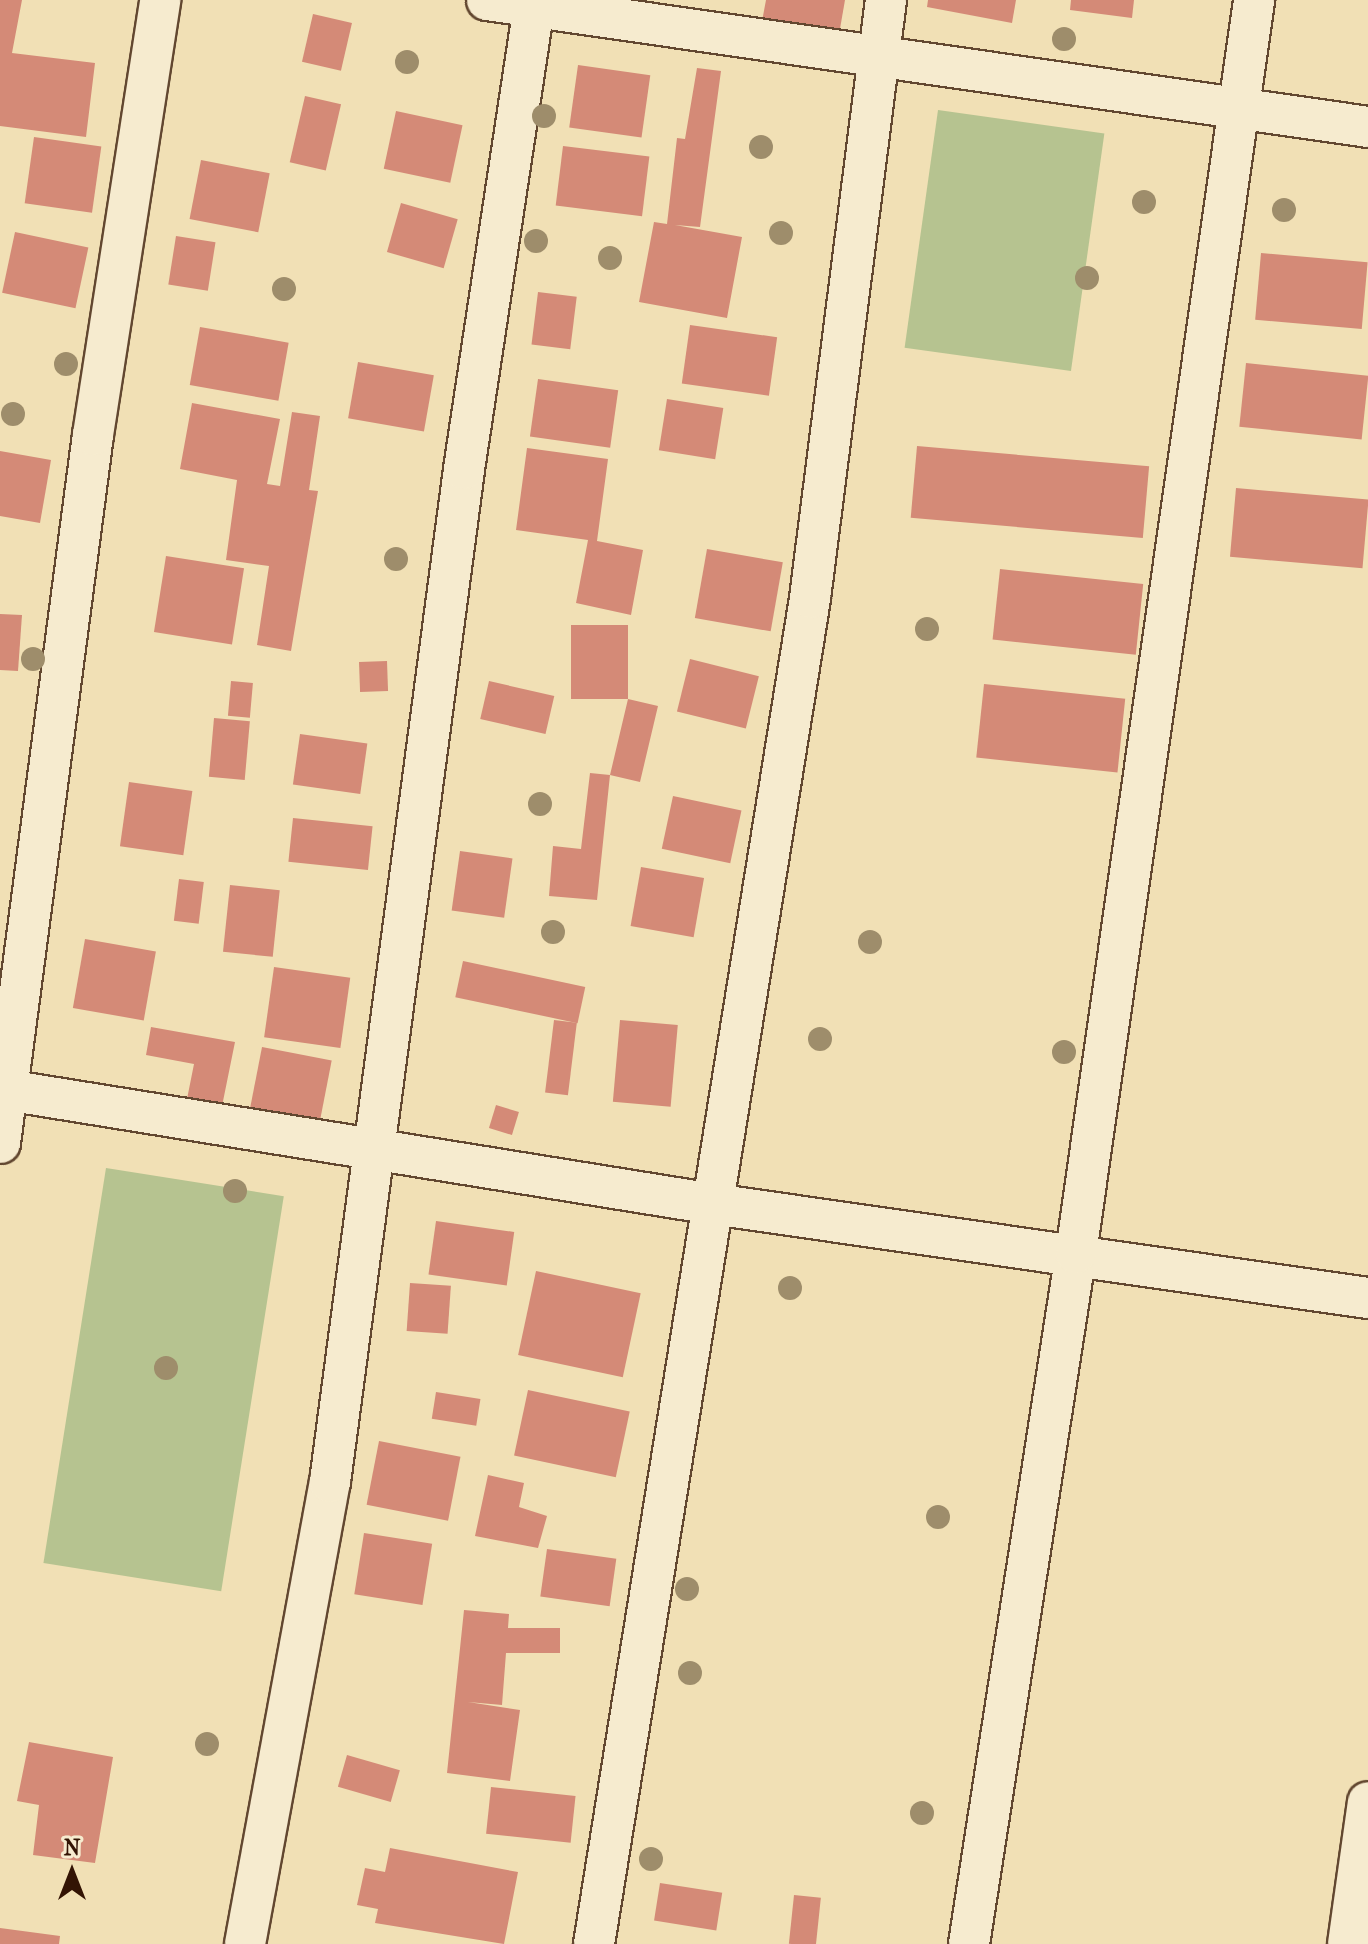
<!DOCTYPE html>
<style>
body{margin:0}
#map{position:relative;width:1368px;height:1944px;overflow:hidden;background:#f1e0b5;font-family:"IM FELL French Canon",serif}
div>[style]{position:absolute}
.green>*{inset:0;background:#b6c390;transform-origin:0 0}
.building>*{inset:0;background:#d48a77;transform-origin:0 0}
.roads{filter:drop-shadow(2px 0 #624730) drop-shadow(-2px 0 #624730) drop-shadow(0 2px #624730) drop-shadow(0 -2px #624730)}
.minor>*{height:40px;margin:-20px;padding:0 20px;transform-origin:20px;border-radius:20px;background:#f6ebcf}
.trees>*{width:24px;height:24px;margin:-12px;border-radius:50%;background:#9e8d6b}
span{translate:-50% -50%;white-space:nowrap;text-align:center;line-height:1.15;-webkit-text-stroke:6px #f6ebcf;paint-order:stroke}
.north{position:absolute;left:32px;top:1832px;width:80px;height:80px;-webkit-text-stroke:6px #f6ebcf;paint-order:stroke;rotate:0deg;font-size:22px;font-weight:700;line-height:32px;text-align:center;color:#331404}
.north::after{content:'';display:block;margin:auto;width:28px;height:36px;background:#331404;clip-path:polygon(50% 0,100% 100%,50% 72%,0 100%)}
</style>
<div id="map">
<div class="green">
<div style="left:938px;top:110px;width:168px;height:240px;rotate:8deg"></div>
<div style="left:106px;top:1168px;width:180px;height:400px;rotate:9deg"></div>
</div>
<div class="building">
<div style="clip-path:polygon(0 0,22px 0,12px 53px,95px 63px,86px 137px,0 126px)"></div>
<div style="clip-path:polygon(766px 0,845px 0,837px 46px,760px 32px)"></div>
<div style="clip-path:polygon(928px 0,1016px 0,1012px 23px,927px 7px)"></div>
<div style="clip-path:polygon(1071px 0,1134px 0,1132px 18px,1070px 10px)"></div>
<div style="left:313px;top:14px;width:40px;height:49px;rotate:13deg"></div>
<div style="left:578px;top:65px;width:73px;height:63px;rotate:8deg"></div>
<div style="clip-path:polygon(697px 68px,721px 71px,700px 227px,675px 225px,742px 237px,727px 318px,639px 302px,654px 222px,667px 224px,677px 138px,685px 139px)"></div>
<div style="left:305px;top:96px;width:37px;height:68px;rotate:13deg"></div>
<div style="left:396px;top:111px;width:68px;height:59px;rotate:12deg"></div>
<div style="left:34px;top:137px;width:68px;height:67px;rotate:8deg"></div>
<div style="left:563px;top:146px;width:87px;height:60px;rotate:7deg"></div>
<div style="left:201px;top:160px;width:70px;height:60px;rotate:11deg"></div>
<div style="left:401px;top:203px;width:59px;height:51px;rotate:16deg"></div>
<div style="left:15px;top:232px;width:75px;height:62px;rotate:12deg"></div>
<div style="left:176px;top:236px;width:40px;height:49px;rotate:9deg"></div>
<div style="left:1261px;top:253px;width:107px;height:67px;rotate:5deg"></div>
<div style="left:538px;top:292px;width:39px;height:53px;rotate:7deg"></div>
<div style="left:690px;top:325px;width:88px;height:59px;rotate:8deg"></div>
<div style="left:200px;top:327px;width:90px;height:59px;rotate:10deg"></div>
<div style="left:358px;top:362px;width:77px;height:57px;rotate:10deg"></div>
<div style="left:1246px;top:363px;width:123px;height:64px;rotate:6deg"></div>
<div style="left:538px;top:379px;width:81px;height:58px;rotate:8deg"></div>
<div style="left:667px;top:399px;width:57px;height:52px;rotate:9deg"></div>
<div style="clip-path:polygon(192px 403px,280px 419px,267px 484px,280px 486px,292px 412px,320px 416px,309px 490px,318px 491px,291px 651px,257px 645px,269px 566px,226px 560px,237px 480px,180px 469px)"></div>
<div style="left:917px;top:446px;width:233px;height:72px;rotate:5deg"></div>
<div style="clip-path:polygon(527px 448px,608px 459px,597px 541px,643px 550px,631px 615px,576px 603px,588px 540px,516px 530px)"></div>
<div style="clip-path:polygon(0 451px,51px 460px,40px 523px,0 516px)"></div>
<div style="left:1236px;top:488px;width:133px;height:69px;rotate:5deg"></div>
<div style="left:707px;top:549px;width:77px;height:70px;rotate:10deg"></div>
<div style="left:166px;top:556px;width:79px;height:77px;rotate:9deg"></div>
<div style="left:1000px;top:569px;width:144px;height:71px;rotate:6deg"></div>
<div style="clip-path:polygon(0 614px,22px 615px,18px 671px,0 670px)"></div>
<div style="left:571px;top:625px;width:57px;height:74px"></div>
<div style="left:690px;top:659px;width:71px;height:54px;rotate:14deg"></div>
<div style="left:387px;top:661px;width:30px;height:28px;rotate:88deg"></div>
<div style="left:231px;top:681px;width:22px;height:35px;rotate:5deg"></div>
<div style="left:489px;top:681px;width:67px;height:39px;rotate:13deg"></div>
<div style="left:984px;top:684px;width:142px;height:74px;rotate:6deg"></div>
<div style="clip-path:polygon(628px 699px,658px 706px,640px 782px,610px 775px,597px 900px,549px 896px,553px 846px,581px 849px,590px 773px,610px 775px)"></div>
<div style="left:214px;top:718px;width:36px;height:59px;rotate:5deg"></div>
<div style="left:300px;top:734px;width:68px;height:51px;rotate:8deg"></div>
<div style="left:129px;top:782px;width:64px;height:65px;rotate:8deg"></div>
<div style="left:673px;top:796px;width:70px;height:54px;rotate:12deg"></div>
<div style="left:293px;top:818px;width:80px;height:44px;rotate:6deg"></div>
<div style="left:460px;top:851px;width:53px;height:60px;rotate:8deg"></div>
<div style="left:641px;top:867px;width:64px;height:60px;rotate:10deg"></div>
<div style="left:179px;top:879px;width:25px;height:42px;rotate:7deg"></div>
<div style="left:230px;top:885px;width:50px;height:67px;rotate:6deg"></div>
<div style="left:85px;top:939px;width:72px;height:70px;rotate:10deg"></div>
<div style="left:463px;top:961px;width:125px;height:37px;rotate:12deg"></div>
<div style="left:274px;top:967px;width:77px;height:71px;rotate:8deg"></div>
<div style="left:554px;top:1020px;width:23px;height:73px;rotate:7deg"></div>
<div style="left:620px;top:1020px;width:58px;height:82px;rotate:5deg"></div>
<div style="clip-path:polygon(151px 1027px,235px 1042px,219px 1121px,184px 1114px,194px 1064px,146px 1055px)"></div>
<div style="left:262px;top:1047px;width:71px;height:64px;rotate:11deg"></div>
<div style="left:496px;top:1105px;width:24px;height:24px;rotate:17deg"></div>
<div style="left:436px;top:1221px;width:79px;height:54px;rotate:8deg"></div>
<div style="left:536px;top:1271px;width:107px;height:86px;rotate:12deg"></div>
<div style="left:410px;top:1283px;width:41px;height:48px;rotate:4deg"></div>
<div style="left:528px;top:1390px;width:104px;height:67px;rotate:12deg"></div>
<div style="left:436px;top:1392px;width:45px;height:27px;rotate:9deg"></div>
<div style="left:379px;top:1441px;width:83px;height:65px;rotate:11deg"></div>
<div style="clip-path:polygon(488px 1475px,524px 1483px,519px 1507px,547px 1516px,538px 1548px,475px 1536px)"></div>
<div style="left:364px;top:1533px;width:69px;height:62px;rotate:9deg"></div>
<div style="left:547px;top:1549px;width:70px;height:48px;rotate:8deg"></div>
<div style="clip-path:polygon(464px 1610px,509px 1614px,508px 1628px,560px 1628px,560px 1653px,506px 1653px,502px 1705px,468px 1702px,520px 1710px,510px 1781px,447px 1773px)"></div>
<div style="clip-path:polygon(29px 1742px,113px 1757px,95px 1863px,33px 1855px,39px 1805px,17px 1801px)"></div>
<div style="left:347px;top:1755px;width:55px;height:33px;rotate:16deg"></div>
<div style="left:491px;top:1787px;width:85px;height:47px;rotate:6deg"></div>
<div style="clip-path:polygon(390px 1848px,518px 1872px,504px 1944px,375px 1923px,378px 1909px,357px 1905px,365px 1868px,385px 1872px)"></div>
<div style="left:660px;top:1883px;width:63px;height:38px;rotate:9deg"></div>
<div style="left:794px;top:1895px;width:27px;height:49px;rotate:6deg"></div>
<div style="clip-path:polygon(0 1928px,60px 1936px,59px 1944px,0 1944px)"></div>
</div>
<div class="roads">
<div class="minor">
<div style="left:487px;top:0;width:890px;rotate:8.2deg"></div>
<div style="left:0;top:1089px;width:722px;rotate:9.16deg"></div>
<div style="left:713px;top:1204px;width:662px;rotate:8.17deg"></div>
<div style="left:0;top:1143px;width:714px;rotate:-82.52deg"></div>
<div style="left:93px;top:435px;width:440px;rotate:-81.2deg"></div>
<div style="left:245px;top:1944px;width:470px;rotate:-79.6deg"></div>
<div style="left:330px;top:1482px;width:1022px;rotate:-82.46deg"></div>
<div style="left:464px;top:469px;width:474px;rotate:-81.4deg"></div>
<div style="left:594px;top:1944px;width:1363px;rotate:-80.88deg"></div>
<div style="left:810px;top:598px;width:603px;rotate:-82.76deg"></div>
<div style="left:969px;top:1944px;width:699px;rotate:-81.2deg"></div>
<div style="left:1076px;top:1253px;width:1266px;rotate:-81.91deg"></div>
<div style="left:1348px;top:1944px;width:143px;rotate:-82deg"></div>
</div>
</div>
<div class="trees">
<div style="left:1064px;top:39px"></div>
<div style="left:407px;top:62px"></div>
<div style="left:544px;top:116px"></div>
<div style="left:761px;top:147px"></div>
<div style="left:1144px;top:202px"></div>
<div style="left:1284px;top:210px"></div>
<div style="left:781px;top:233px"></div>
<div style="left:536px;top:241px"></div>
<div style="left:610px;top:258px"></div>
<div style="left:1087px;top:278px"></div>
<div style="left:284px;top:289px"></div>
<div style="left:66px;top:364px"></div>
<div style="left:13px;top:414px"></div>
<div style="left:396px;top:559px"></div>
<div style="left:927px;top:629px"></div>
<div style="left:33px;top:659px"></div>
<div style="left:540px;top:804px"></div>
<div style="left:553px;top:932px"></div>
<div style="left:870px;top:942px"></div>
<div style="left:820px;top:1039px"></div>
<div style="left:1064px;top:1052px"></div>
<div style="left:235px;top:1191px"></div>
<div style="left:790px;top:1288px"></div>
<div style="left:166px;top:1368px"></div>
<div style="left:938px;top:1517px"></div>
<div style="left:687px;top:1589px"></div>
<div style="left:690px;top:1673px"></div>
<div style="left:207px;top:1744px"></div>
<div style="left:922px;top:1813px"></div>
<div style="left:651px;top:1859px"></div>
</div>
<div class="north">N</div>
</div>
